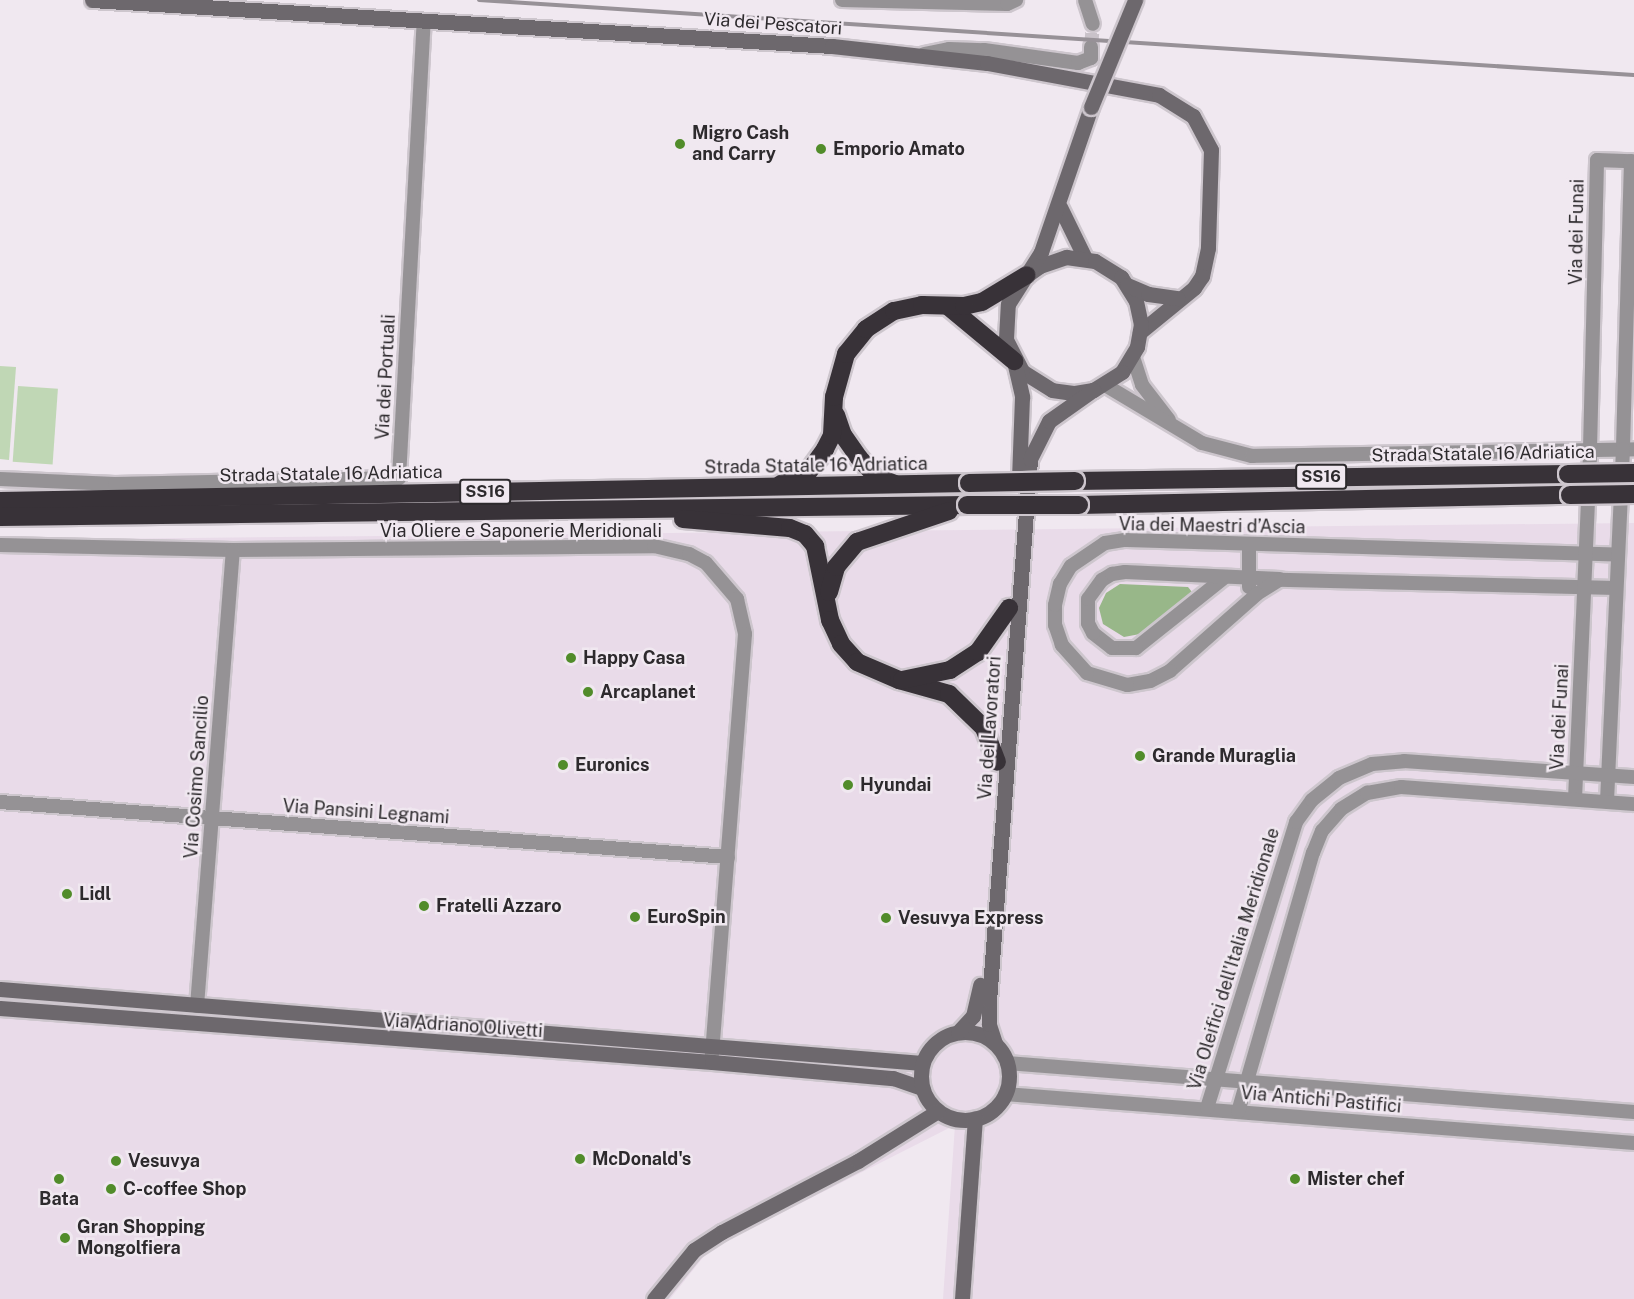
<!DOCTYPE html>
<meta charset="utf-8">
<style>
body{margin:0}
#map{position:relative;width:1634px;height:1299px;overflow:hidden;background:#f0e8f0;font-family:"Public Sans",sans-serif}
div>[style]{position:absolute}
.built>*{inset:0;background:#e9dbe9}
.green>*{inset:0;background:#c0d7b5;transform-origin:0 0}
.forest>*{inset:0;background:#98b789}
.street-tunnel>*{height:14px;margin-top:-7px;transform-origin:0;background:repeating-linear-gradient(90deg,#c9c2c9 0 14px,transparent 0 21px)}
.roads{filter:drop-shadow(2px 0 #cdc6cd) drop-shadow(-2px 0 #cdc6cd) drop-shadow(0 2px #cdc6cd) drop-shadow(0 -2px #cdc6cd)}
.street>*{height:14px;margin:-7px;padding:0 7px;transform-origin:7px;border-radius:7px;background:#959295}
.secondary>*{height:15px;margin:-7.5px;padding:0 7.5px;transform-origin:7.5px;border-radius:7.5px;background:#6d686d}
.secondary>.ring{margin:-7.5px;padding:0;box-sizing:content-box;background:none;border:15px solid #6d686d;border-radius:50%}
.highway>*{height:18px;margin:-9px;padding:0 9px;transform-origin:9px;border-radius:9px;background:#383238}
.rail>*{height:4px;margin:-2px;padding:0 2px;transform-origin:2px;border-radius:2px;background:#979197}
.bridges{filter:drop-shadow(2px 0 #cdc6cd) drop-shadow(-2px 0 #cdc6cd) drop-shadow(0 2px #cdc6cd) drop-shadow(0 -2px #cdc6cd)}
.secondary-bridge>*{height:15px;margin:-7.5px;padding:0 7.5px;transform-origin:7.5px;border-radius:7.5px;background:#6d686d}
.highway-bridge>*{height:18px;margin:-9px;padding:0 9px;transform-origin:9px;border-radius:9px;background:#383238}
.dots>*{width:16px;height:16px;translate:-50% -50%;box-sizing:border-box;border:3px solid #f0e8f0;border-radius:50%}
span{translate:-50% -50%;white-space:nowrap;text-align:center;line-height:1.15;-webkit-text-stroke:5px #f0e8f0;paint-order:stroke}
.shield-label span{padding:2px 4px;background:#f0e8f0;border:2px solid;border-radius:4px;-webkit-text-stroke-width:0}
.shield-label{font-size:16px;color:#2d2a2d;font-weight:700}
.street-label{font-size:18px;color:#2d2a2d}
.poi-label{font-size:18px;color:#2d2a2d;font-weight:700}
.left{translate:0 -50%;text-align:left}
</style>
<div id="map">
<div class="built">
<div style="clip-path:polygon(1634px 523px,1634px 1299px,943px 1299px,955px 1125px,720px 1244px,705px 1255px,670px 1299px,0 1299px,0 540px)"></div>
</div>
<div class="green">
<div style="clip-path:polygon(0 366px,16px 367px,9px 460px,0 459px)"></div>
<div style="left:18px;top:386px;width:40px;height:76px;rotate:4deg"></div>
</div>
<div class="forest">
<div style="clip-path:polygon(1120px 584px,1188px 587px,1192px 592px,1140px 634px,1124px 637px,1103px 624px,1099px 608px,1106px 593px)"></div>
</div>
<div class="street-tunnel">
<div style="left:1091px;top:47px;width:23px;rotate:-85deg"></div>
</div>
<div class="roads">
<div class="street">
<div style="left:842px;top:0;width:165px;rotate:1.4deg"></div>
<div style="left:1007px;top:4px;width:10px;rotate:-24deg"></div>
<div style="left:1085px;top:0;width:25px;rotate:72deg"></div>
<div style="left:924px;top:54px;width:25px;rotate:-11deg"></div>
<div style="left:949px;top:49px;width:35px;rotate:2deg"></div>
<div style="left:984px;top:50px;width:95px;rotate:7.9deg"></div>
<div style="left:1078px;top:63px;width:14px;rotate:-21deg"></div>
<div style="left:1091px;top:58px;width:11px;rotate:-90deg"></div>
<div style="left:1133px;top:357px;width:29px;rotate:72deg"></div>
<div style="left:1142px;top:385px;width:44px;rotate:52.4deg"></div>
<div style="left:1105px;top:385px;width:113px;rotate:30.9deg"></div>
<div style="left:1202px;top:443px;width:52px;rotate:14.6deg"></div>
<div style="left:1252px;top:456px;width:382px;rotate:-1deg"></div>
<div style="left:0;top:479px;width:115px;rotate:2.5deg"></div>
<div style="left:115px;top:484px;width:284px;rotate:-1.2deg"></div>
<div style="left:399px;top:478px;width:456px;rotate:-86.9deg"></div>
<div style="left:0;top:545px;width:233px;rotate:1.2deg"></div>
<div style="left:233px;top:550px;width:421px;rotate:-0.5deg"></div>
<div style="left:654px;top:546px;width:36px;rotate:13deg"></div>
<div style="left:689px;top:554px;width:19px;rotate:28deg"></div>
<div style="left:706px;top:563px;width:48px;rotate:49.3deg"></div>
<div style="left:737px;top:599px;width:36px;rotate:77deg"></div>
<div style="left:745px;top:634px;width:424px;rotate:94.5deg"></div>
<div style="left:1225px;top:577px;width:114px;rotate:141.4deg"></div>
<div style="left:1136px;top:648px;width:24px;rotate:180deg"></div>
<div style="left:1112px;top:648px;width:24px;rotate:-142deg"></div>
<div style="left:1093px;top:633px;width:11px;rotate:-117deg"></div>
<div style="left:1088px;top:623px;width:24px;rotate:-90deg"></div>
<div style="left:1088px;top:599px;width:24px;rotate:-54deg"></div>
<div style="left:1102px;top:580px;width:12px;rotate:-31deg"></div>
<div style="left:1112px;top:574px;width:13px;rotate:-9deg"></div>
<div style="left:1125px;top:572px;width:155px;rotate:2.6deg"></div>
<div style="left:1249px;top:587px;width:43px;rotate:-90deg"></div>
<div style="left:1616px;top:588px;width:337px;rotate:-178.6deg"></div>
<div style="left:1279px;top:580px;width:26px;rotate:148deg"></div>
<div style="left:1257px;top:594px;width:116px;rotate:138.5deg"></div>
<div style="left:1170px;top:671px;width:22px;rotate:153deg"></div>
<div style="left:1150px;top:681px;width:23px;rotate:170deg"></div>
<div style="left:1127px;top:685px;width:42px;rotate:-163.3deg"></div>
<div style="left:1087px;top:673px;width:38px;rotate:-132deg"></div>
<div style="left:1062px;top:645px;width:21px;rotate:-109deg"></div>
<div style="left:1055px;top:625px;width:20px;rotate:-90deg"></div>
<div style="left:1055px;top:605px;width:22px;rotate:-77deg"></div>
<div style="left:1060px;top:584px;width:21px;rotate:-59deg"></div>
<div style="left:1071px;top:566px;width:41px;rotate:-34.1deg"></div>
<div style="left:1105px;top:543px;width:20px;rotate:-9deg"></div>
<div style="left:1125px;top:540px;width:492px;rotate:1.7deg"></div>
<div style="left:1575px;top:799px;width:350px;rotate:-87.5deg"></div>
<div style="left:1590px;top:449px;width:289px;rotate:-88.6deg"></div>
<div style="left:1597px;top:160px;width:34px;rotate:2deg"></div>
<div style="left:1631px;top:161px;width:288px;rotate:91.6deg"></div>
<div style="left:1623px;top:449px;width:353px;rotate:92.6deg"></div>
<div style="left:0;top:802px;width:730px;rotate:4.32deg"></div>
<div style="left:197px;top:1006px;width:457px;rotate:-85.5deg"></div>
<div style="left:1007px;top:1063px;width:629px;rotate:4.47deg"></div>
<div style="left:1005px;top:1094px;width:631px;rotate:4.45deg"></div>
<div style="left:1207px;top:1108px;width:300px;rotate:-72.7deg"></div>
<div style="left:1296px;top:822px;width:27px;rotate:-54deg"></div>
<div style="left:1312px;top:800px;width:35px;rotate:-39deg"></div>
<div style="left:1339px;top:778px;width:36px;rotate:-23deg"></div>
<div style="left:1372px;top:764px;width:32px;rotate:-5deg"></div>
<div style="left:1404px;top:761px;width:231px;rotate:4deg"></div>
<div style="left:1238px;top:1112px;width:270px;rotate:-73.9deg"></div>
<div style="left:1313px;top:853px;width:24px;rotate:-68deg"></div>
<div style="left:1322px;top:831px;width:29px;rotate:-49deg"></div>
<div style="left:1341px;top:809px;width:31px;rotate:-32deg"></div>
<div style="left:1367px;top:793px;width:35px;rotate:-10deg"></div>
<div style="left:1401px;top:787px;width:234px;rotate:4.2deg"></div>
</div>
<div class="secondary">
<div style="left:92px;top:0;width:741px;rotate:3.56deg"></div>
<div style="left:832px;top:46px;width:156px;rotate:6.3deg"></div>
<div style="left:987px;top:63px;width:175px;rotate:10.5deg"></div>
<div style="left:1159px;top:95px;width:40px;rotate:32deg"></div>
<div style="left:1193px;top:116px;width:38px;rotate:62deg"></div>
<div style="left:1211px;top:150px;width:98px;rotate:91.8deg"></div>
<div style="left:1208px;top:248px;width:29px;rotate:102deg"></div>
<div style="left:1202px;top:276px;width:14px;rotate:124deg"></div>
<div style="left:1194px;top:288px;width:70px;rotate:140.8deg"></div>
<div style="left:1060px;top:207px;width:57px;rotate:63.9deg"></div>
<div style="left:1027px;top:275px;width:16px;rotate:-35deg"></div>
<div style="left:1040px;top:266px;width:28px;rotate:-19deg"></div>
<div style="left:1066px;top:257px;width:29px;rotate:8deg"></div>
<div style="left:1095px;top:261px;width:31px;rotate:32deg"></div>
<div style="left:1121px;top:277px;width:28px;rotate:58deg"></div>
<div style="left:1136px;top:301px;width:24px;rotate:78deg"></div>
<div style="left:1141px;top:324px;width:23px;rotate:100deg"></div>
<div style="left:1137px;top:347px;width:29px;rotate:121deg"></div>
<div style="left:1122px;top:372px;width:34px;rotate:148deg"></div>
<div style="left:1093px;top:390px;width:20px;rotate:171deg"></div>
<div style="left:1073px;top:393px;width:21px;rotate:-172deg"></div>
<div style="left:1052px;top:390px;width:36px;rotate:-148deg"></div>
<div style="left:1022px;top:371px;width:36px;rotate:-117deg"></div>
<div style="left:1006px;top:339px;width:35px;rotate:-87deg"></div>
<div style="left:1008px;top:304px;width:62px;rotate:-57.6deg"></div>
<div style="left:1041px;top:252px;width:153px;rotate:-71deg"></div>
<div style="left:1127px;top:285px;width:23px;rotate:23deg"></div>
<div style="left:1148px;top:294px;width:30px;rotate:8deg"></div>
<div style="left:1014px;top:361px;width:37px;rotate:77deg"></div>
<div style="left:1022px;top:397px;width:80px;rotate:92.1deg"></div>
<div style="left:0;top:989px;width:925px;rotate:4.59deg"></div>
<div style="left:0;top:1008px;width:714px;rotate:4.34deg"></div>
<div style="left:712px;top:1062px;width:182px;rotate:5.1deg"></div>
<div style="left:893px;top:1078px;width:31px;rotate:19deg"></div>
<div class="ring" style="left:921px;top:1032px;width:73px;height:73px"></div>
<div style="left:958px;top:1032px;width:22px;rotate:-47deg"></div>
<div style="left:973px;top:1016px;width:32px;rotate:-77deg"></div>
<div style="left:995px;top:1043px;width:20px;rotate:-108deg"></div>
<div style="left:989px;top:1024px;width:23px;rotate:-90deg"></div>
<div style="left:989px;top:1001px;width:544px;rotate:-85.67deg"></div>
<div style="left:1030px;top:459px;width:42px;rotate:-63.4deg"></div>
<div style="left:1049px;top:421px;width:54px;rotate:-35.2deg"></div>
<div style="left:654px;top:1299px;width:63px;rotate:-50.8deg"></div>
<div style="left:694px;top:1250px;width:33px;rotate:-33deg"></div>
<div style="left:722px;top:1232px;width:153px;rotate:-27.6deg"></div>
<div style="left:858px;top:1161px;width:94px;rotate:-32deg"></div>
<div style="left:962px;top:1299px;width:181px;rotate:-85.9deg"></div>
</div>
<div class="highway">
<div style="left:949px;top:307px;width:85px;rotate:39.7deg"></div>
<div style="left:836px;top:415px;width:21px;rotate:71deg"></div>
<div style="left:843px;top:435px;width:28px;rotate:55deg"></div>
<div style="left:859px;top:458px;width:26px;rotate:47deg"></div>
<div style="left:877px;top:477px;width:19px;rotate:21deg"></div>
<div style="left:1075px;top:481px;width:493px;rotate:-0.8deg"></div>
<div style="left:781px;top:484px;width:28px;rotate:-21deg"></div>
<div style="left:807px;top:474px;width:31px;rotate:-54deg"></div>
<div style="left:825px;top:449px;width:16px;rotate:-63deg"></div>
<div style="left:832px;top:435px;width:38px;rotate:-87deg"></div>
<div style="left:834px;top:397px;width:45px;rotate:-74.4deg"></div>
<div style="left:846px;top:354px;width:32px;rotate:-51deg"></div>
<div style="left:866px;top:329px;width:33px;rotate:-33deg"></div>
<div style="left:894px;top:311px;width:29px;rotate:-12deg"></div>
<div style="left:922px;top:305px;width:42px;rotate:1.4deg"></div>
<div style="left:964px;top:306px;width:18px;rotate:-13deg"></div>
<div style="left:982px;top:302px;width:52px;rotate:-31deg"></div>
<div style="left:0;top:501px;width:969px;rotate:-1.06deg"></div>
<div style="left:1079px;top:505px;width:491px;rotate:-1.2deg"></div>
<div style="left:0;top:517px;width:967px;rotate:-0.71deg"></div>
<div style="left:683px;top:519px;width:107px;rotate:4.8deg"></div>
<div style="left:790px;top:528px;width:16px;rotate:22deg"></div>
<div style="left:805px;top:534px;width:16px;rotate:50deg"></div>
<div style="left:815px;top:546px;width:76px;rotate:78.5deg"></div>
<div style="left:830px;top:620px;width:26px;rotate:65deg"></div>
<div style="left:841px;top:644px;width:24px;rotate:48deg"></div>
<div style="left:857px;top:662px;width:46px;rotate:23.2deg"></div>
<div style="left:899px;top:680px;width:52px;rotate:15.6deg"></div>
<div style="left:949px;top:694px;width:49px;rotate:44.2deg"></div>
<div style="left:984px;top:728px;width:36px;rotate:69deg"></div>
<div style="left:829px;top:592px;width:26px;rotate:-74deg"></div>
<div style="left:836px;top:567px;width:33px;rotate:-50deg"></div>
<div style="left:857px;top:542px;width:97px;rotate:-18.6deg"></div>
<div style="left:902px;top:680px;width:49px;rotate:-11.8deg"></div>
<div style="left:950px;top:670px;width:33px;rotate:-33deg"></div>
<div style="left:978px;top:652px;width:54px;rotate:-54.8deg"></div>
</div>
</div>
<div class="rail">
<div style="left:479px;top:0;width:1157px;rotate:3.72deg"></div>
</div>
<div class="bridges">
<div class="secondary-bridge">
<div style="left:1091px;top:107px;width:116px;rotate:-67.6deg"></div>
</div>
<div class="highway-bridge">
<div style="left:1568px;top:474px;width:66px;rotate:-0.9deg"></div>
<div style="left:969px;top:483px;width:106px;rotate:-1.1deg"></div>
<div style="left:1570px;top:495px;width:64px;rotate:-0.9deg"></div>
<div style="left:967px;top:505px;width:112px"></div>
</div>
</div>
<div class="dots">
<div style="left:680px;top:144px;background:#518c2a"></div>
<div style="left:821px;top:149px;background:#518c2a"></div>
<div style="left:571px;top:658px;background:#518c2a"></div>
<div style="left:588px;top:692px;background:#518c2a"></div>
<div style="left:1140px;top:756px;background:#518c2a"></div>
<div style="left:563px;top:765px;background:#518c2a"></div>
<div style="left:848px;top:785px;background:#518c2a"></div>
<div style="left:67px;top:894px;background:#518c2a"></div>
<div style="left:424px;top:906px;background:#518c2a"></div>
<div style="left:635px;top:917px;background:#518c2a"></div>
<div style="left:886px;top:918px;background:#518c2a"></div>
<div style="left:580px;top:1159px;background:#518c2a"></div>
<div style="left:116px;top:1161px;background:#518c2a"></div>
<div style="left:59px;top:1179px;background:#518c2a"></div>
<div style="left:1295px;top:1179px;background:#518c2a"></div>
<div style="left:111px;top:1189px;background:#518c2a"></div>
<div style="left:65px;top:1238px;background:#518c2a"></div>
</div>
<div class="shield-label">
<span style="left:1321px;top:477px">SS16</span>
<span style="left:485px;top:492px">SS16</span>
</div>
<div class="street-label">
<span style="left:773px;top:24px;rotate:4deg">Via dei Pescatori</span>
<span style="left:1577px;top:232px;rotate:-89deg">Via dei Funai</span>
<span style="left:386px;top:377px;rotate:-87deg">Via dei Portuali</span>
<span style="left:1483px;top:454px;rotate:-1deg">Strada Statale 16 Adriatica</span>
<span style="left:816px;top:466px;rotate:-1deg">Strada Statale 16 Adriatica</span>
<span style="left:331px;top:474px;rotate:-1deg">Strada Statale 16 Adriatica</span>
<span style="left:1212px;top:526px;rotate:1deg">Via dei Maestri d’Ascia</span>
<span style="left:521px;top:531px">Via Oliere e Saponerie Meridionali</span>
<span style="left:1560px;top:717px;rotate:-87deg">Via dei Funai</span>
<span style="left:990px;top:728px;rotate:-86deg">Via dei Lavoratori</span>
<span style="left:197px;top:777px;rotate:-86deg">Via Cosimo Sancilio</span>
<span style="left:366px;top:812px;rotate:4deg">Via Pansini Legnami</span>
<span style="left:1234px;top:959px;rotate:-73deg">Via Oleifici dell'Italia Meridionale</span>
<span style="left:463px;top:1026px;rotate:4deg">Via Adriano Olivetti</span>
<span style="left:1321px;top:1100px;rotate:5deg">Via Antichi Pastifici</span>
</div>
<div class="poi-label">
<span class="left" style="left:692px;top:144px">Migro Cash<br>and Carry</span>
<span class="left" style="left:833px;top:149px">Emporio Amato</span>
<span class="left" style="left:583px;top:658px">Happy Casa</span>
<span class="left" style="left:600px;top:692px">Arcaplanet</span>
<span class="left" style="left:1152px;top:756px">Grande Muraglia</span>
<span class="left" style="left:575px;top:765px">Euronics</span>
<span class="left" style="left:860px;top:785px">Hyundai</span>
<span class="left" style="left:79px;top:894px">Lidl</span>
<span class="left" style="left:436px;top:906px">Fratelli Azzaro</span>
<span class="left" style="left:647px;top:917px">EuroSpin</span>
<span class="left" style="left:898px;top:918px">Vesuvya Express</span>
<span class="left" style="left:592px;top:1159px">McDonald's</span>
<span class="left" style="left:128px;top:1161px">Vesuvya</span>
<span class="left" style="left:1307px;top:1179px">Mister chef</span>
<span class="left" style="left:123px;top:1189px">C-coffee Shop</span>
<span style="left:59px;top:1199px">Bata</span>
<span class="left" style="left:77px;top:1238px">Gran Shopping<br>Mongolfiera</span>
</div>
</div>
